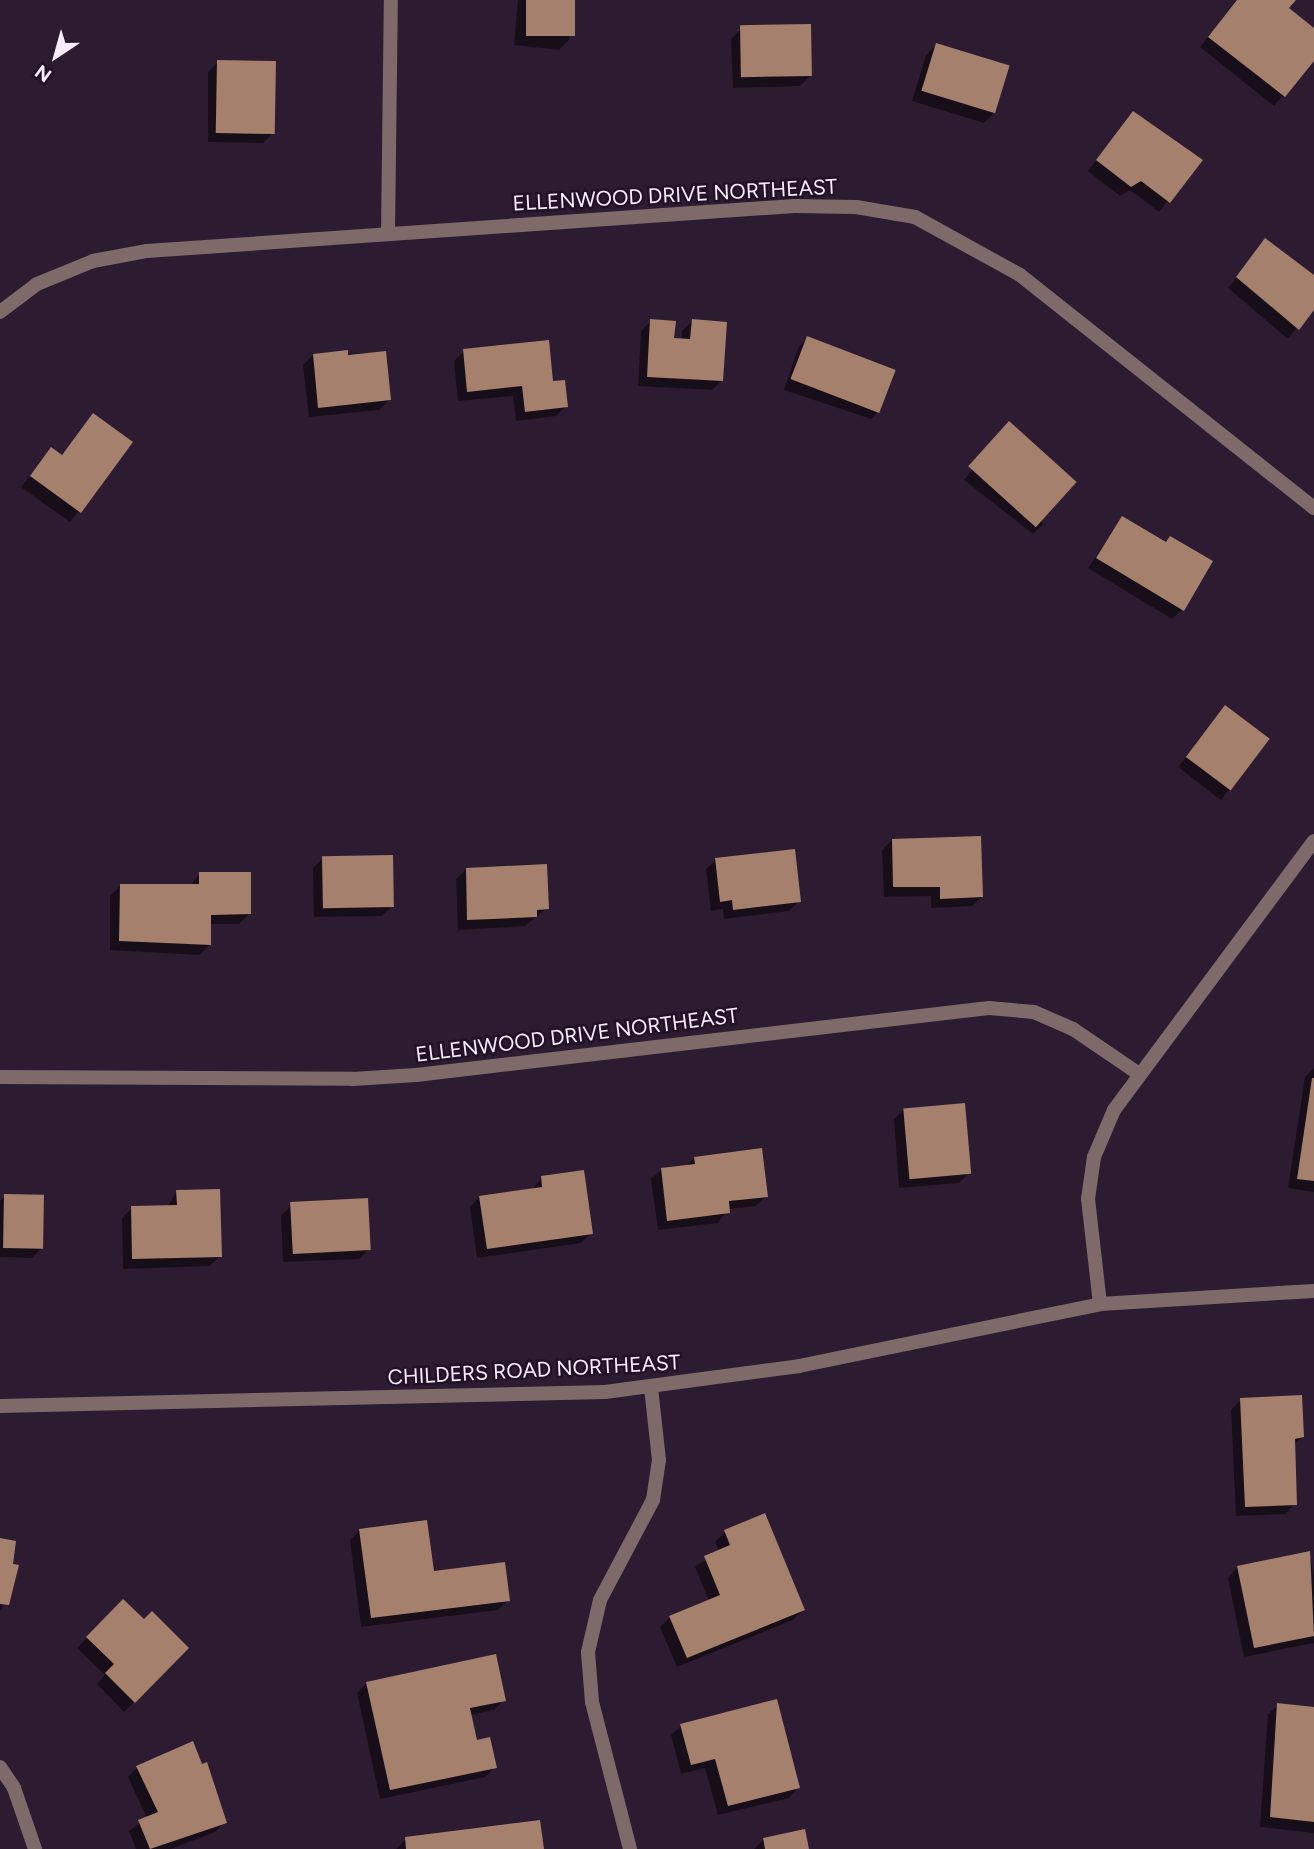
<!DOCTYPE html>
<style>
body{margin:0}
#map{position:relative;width:1314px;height:1849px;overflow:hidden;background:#2d1c31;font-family:Figtree,sans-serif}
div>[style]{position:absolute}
.shadow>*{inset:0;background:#0007;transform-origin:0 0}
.building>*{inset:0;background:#a5806c;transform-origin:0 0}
.minor>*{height:14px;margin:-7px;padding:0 7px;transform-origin:7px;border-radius:7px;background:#7e6b69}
.tertiary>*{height:14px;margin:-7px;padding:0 7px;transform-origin:7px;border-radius:7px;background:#7e6b69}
span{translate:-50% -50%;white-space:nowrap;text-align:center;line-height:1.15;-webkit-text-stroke:5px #231227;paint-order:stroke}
.street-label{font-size:21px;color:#f9edfc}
.north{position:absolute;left:21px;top:21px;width:70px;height:70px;-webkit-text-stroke:5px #231227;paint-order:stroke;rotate:216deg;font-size:19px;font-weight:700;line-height:28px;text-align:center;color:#f9edfc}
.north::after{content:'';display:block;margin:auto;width:24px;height:32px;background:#f9edfc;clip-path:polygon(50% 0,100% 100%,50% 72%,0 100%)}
</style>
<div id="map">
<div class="shadow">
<div style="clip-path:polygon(518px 0,573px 0,569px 40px,559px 50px,514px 45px)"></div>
<div style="clip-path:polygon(1237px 0,1293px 0,1287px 8px,1314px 30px,1314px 58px,1274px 106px,1200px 47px)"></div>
<div style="clip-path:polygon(741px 29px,810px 76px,800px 86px,733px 88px,731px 39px)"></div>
<div style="clip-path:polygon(936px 45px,994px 113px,984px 123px,912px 101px,926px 55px)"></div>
<div style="clip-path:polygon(218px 62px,273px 133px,263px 143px,208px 142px,208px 72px)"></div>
<div style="clip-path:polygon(1124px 124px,1201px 161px,1159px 212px,1130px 190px,1120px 196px,1088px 171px)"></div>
<div style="clip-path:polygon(1265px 241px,1314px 277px,1314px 307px,1288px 339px,1228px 288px)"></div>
<div style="clip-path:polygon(651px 321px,673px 340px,682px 340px,682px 331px,692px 321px,722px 380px,712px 390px,638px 386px,641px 331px)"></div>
<div style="clip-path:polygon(808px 338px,881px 409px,871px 419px,784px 390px,798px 348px)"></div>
<div style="clip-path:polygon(464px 351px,552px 382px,566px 406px,556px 416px,516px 421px,513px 396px,458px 401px,454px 361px)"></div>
<div style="clip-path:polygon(385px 352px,389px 400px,379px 410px,309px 417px,303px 365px,313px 355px)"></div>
<div style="clip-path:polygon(93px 416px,131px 443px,70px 522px,21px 487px,51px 449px,60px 456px)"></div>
<div style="clip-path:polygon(1009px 423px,1043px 524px,1033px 534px,964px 480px)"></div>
<div style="clip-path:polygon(1122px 518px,1182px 610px,1172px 619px,1088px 568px)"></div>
<div style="left:1225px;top:707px;width:54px;height:76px;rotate:38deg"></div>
<div style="clip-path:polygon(892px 840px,982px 897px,972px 906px,931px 908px,931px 896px,884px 897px,882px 850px)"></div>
<div style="clip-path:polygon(323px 858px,392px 906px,382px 916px,314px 917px,313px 868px)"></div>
<div style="clip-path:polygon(716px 860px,799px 901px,789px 911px,724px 919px,723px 909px,711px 911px,706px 869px)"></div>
<div style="clip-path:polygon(466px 869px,547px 908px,525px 926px,458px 930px,456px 879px)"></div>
<div style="clip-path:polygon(200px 873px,249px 914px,239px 924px,209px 924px,209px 945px,199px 955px,110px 950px,110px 896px,120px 886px,190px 886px)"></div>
<div style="clip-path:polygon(1314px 1068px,1314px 1192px,1288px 1188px,1305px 1077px)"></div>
<div style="clip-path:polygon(904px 1109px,969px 1173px,959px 1183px,899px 1188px,894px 1119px)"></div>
<div style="clip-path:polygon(694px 1158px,766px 1196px,756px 1206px,728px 1209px,718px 1223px,658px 1230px,651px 1179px,661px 1170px,686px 1166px)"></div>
<div style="clip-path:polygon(542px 1177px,591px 1233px,581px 1243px,477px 1258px,470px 1207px,479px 1197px,532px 1190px)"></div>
<div style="clip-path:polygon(177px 1191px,220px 1256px,210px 1266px,123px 1269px,122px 1218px,132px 1208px,167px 1207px)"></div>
<div style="clip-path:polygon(5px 1196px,42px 1248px,32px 1258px,0 1257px,0 1201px)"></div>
<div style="clip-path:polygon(291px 1206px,369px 1249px,359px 1259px,283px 1262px,281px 1215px)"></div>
<div style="clip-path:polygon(1241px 1400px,1302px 1437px,1293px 1446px,1295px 1504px,1285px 1514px,1236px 1516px,1231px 1410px)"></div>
<div style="clip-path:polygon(360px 1530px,432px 1573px,508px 1600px,498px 1610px,361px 1627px,350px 1540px)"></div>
<div style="clip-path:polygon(725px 1532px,803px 1610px,793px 1620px,677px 1667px,660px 1627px,670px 1617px,709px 1601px,695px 1567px,719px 1551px,715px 1542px)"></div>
<div style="clip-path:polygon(0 1540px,11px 1565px,17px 1566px,14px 1586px,0 1611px)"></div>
<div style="clip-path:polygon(1309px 1553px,1314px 1577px,1314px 1643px,1244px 1657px,1228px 1578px,1237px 1568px)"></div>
<div style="clip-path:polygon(123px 1601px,144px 1621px,187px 1648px,124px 1712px,97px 1684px,105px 1675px,77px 1648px)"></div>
<div style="clip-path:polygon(367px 1683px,504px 1700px,494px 1710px,470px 1715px,475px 1743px,495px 1767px,485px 1777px,380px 1799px,357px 1693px)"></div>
<div style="clip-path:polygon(1278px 1705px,1314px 1708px,1314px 1833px,1260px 1827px,1268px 1714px)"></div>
<div style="clip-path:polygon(681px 1726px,798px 1788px,789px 1798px,718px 1815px,705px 1768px,681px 1774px,671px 1735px)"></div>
<div style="clip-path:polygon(192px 1744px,201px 1766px,206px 1764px,225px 1822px,215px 1832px,171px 1849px,136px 1849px,129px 1831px,147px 1818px,128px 1777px,142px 1763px)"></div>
<div style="clip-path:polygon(406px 1839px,542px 1849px,396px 1849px)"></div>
<div style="clip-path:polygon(764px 1839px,807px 1849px,754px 1849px)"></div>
</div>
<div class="building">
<div style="left:526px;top:0;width:49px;height:36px"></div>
<div style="clip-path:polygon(1237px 0,1296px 0,1289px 8px,1314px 28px,1314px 61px,1285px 97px,1208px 37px)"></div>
<div style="left:811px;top:24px;width:52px;height:71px;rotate:89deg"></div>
<div style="left:936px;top:43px;width:77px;height:50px;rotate:17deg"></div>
<div style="left:217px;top:60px;width:59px;height:73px;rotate:1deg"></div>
<div style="clip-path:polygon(1133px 111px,1203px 160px,1170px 203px,1141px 181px,1131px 187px,1096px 160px)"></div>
<div style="clip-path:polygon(1265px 238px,1314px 275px,1314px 310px,1299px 330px,1236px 277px)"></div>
<div style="clip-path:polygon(650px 319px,676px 321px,674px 338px,690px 339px,692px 319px,727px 322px,723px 381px,647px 377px)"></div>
<div style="left:807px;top:336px;width:95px;height:46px;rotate:21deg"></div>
<div style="clip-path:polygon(549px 340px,553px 381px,565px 380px,568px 407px,525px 412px,522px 386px,467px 392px,463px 349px)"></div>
<div style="clip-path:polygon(348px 350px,348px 355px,386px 351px,391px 400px,318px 408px,313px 354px)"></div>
<div style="clip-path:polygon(93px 413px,133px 442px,81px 513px,30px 476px,51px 447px,62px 455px)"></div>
<div style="left:1009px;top:421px;width:91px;height:61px;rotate:42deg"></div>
<div style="clip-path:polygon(1122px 516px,1166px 542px,1170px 536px,1213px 561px,1184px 611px,1096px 558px)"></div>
<div style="left:1225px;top:705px;width:56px;height:65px;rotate:37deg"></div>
<div style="clip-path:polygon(981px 836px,983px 897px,940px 899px,940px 887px,893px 887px,892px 839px)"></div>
<div style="clip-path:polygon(795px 849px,801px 902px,733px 910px,732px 900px,720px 902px,715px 858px)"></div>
<div style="left:393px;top:855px;width:52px;height:71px;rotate:89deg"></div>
<div style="clip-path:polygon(547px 864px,549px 909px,537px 910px,537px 917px,467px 920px,466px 868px)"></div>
<div style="clip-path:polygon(199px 872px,251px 872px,251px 914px,211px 915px,211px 945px,119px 941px,120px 884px,199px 884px)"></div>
<div style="clip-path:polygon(1312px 1078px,1314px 1078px,1314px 1181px,1297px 1179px)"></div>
<div style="left:965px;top:1103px;width:71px;height:62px;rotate:85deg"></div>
<div style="clip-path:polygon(762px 1148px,768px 1197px,729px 1201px,730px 1213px,667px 1221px,661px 1168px,695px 1164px,694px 1157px)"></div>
<div style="clip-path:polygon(584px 1170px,593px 1234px,487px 1249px,479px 1196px,542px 1187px,541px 1176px)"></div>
<div style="clip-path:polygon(220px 1189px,222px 1257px,132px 1259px,131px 1206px,177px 1205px,176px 1190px)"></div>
<div style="left:4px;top:1194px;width:40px;height:54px;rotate:1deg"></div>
<div style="left:368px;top:1198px;width:52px;height:78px;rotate:87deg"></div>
<div style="clip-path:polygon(1302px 1395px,1304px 1437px,1295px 1439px,1297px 1505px,1245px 1507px,1240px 1398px)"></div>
<div style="clip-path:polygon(765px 1513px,805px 1610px,687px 1658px,669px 1616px,720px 1595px,704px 1556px,730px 1545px,724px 1530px)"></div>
<div style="clip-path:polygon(427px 1520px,434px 1571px,505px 1562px,510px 1601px,371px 1618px,359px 1529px)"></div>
<div style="clip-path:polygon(0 1538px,16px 1541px,13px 1564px,19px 1565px,9px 1605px,0 1604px)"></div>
<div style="clip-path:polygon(1310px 1551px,1314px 1636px,1254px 1648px,1237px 1566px)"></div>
<div style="clip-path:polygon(123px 1599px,144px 1619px,152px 1611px,189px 1648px,135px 1703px,105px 1673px,114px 1664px,86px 1637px)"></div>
<div style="clip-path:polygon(496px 1654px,506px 1701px,470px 1708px,477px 1740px,490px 1737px,497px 1768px,390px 1790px,366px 1682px)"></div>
<div style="clip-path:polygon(777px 1699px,800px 1788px,728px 1806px,715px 1759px,691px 1765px,680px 1724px)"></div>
<div style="clip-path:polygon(1277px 1703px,1314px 1707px,1314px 1822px,1270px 1817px)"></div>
<div style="clip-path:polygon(193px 1741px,202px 1764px,207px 1762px,227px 1823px,150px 1849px,138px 1820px,158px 1812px,136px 1766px)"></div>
<div style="clip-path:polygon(540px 1820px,544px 1849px,406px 1849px,405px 1837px)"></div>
<div style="clip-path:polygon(805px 1829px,809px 1849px,765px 1849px,763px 1838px)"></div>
</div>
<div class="minor">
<div style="left:388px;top:233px;width:233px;rotate:-89.3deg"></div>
<div style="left:0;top:312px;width:46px;rotate:-37.1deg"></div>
<div style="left:37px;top:284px;width:61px;rotate:-22.3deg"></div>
<div style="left:93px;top:261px;width:55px;rotate:-10.5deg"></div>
<div style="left:147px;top:251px;width:649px;rotate:-3.98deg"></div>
<div style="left:794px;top:206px;width:62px;rotate:0.9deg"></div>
<div style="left:856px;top:207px;width:60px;rotate:9.6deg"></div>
<div style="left:915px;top:217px;width:120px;rotate:28.9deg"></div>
<div style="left:1020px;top:275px;width:375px;rotate:38.4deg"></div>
<div style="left:0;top:1077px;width:353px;rotate:0.3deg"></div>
<div style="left:353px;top:1079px;width:63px;rotate:-3.6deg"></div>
<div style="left:416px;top:1075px;width:577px;rotate:-6.67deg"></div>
<div style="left:989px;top:1008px;width:45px;rotate:5.1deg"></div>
<div style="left:1034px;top:1012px;width:43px;rotate:23.6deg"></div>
<div style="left:1073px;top:1029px;width:80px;rotate:34.3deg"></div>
<div style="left:1100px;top:1304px;width:106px;rotate:-96.5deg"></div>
<div style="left:1088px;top:1199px;width:42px;rotate:-81.9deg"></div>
<div style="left:1094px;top:1157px;width:51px;rotate:-66.9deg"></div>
<div style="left:1114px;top:1110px;width:335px;rotate:-53.4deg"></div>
<div style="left:0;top:1767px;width:25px;rotate:56deg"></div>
<div style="left:14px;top:1788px;width:65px;rotate:71deg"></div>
<div style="left:630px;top:1849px;width:152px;rotate:-104.5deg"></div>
<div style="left:592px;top:1702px;width:50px;rotate:-94.6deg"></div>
<div style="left:588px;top:1652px;width:53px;rotate:-77deg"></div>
<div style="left:600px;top:1600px;width:113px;rotate:-62.1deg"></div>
<div style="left:653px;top:1500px;width:40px;rotate:-81.5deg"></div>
<div style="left:659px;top:1460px;width:72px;rotate:-96.3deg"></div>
</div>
<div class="tertiary">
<div style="left:0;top:1406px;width:605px;rotate:-1.33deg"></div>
<div style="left:605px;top:1392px;width:196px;rotate:-7.6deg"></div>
<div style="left:799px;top:1366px;width:307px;rotate:-11.6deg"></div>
<div style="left:1100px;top:1304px;width:214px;rotate:-3.5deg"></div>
</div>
<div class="street-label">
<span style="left:675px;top:195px;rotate:-3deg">ELLENWOOD DRIVE NORTHEAST</span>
<span style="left:577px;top:1035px;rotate:-7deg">ELLENWOOD DRIVE NORTHEAST</span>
<span style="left:534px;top:1370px;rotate:-3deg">CHILDERS ROAD NORTHEAST</span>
</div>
<div class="north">N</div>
</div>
